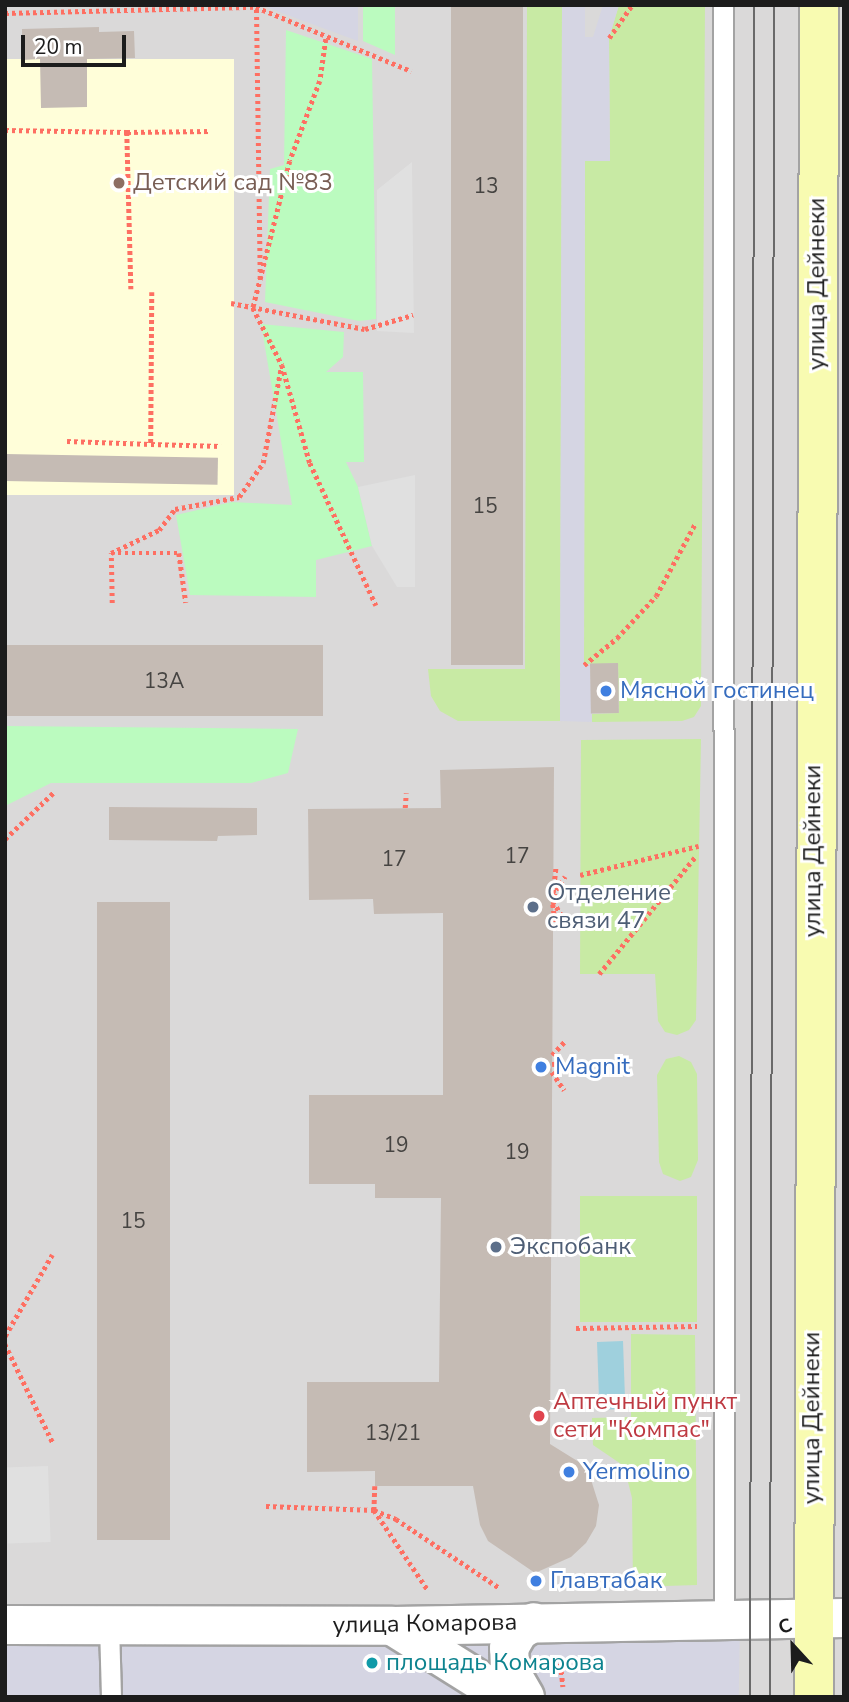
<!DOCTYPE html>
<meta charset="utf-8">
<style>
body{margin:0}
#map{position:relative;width:849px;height:1702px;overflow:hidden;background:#eee9e1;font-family:"Nunito Sans",sans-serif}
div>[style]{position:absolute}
.residential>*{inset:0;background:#dad9d9}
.education>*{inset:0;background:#fffed9;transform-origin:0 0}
.grass>*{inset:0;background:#c8eaa4;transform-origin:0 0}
.park>*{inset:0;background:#bbfbbf}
.parking>*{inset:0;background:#e0e0e0;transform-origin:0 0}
.plaza>*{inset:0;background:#d5d5e3;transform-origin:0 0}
.water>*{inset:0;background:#9fd0dd;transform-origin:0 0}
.building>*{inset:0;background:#c5bbb4;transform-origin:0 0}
.path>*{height:4.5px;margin-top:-2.25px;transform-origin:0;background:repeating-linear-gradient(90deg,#fe6f62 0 3.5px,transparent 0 7px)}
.roads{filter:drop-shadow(2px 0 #a3a3a3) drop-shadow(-2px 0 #a3a3a3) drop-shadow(0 2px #a3a3a3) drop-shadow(0 -2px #a3a3a3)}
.service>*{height:19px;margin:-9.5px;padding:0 9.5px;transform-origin:9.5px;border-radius:9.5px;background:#fff}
.minor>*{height:38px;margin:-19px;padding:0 19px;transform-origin:19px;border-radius:19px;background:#fff}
.tertiary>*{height:38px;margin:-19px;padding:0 19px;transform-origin:19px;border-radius:19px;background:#fff}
.secondary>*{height:38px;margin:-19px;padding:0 19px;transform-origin:19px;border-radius:19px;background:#f8fbb1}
.tram>*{height:2px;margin:-1px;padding:0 1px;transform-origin:1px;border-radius:1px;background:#6a6a6a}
.dots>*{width:19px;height:19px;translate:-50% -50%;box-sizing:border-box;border:4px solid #fff;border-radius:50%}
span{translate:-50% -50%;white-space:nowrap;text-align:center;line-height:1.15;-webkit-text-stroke:6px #fff;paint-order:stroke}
.number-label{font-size:21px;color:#464442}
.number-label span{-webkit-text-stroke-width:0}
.education-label{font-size:24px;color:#785e54}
.left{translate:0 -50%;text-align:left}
.street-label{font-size:24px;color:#1c1c1c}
.shop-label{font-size:24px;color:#366cbe}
.service-label{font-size:24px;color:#4e5e75}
.health-label{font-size:24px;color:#be3a42}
.culture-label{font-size:24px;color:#0d838f}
.frame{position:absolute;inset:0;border:7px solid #1c1c1c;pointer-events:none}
.north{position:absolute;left:758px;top:1611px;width:70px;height:70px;-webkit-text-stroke:5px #fff;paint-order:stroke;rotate:338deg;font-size:19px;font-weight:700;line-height:28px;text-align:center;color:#1c1c1c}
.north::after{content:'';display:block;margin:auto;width:24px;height:32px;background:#1c1c1c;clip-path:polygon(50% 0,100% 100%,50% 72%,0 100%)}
.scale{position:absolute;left:21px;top:35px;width:105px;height:32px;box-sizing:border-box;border:4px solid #1c1c1c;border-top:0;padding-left:9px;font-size:21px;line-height:24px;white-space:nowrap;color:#1c1c1c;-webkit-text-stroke:5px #fff;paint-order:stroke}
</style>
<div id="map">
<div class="residential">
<div style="clip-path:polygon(5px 5px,844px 5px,844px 1697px,455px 1697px,5px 1640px)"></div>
</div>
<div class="education">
<div style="left:234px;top:59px;width:436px;height:229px;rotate:90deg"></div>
</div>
<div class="grass">
<div style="clip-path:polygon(527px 5px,562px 5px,560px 721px,458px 721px,440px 711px,431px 696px,428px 669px,525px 669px)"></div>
<div style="clip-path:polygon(619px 5px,705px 5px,701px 706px,694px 717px,682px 721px,592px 722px,592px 714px,619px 713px,618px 663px,584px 665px,585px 161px,610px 160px,609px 38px)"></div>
<div style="clip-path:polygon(701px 739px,696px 1020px,689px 1030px,677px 1035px,665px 1032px,658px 1021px,655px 974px,580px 974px,581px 740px)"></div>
<div style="clip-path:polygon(679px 1056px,691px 1062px,697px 1074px,698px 1160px,691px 1177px,680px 1181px,663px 1174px,659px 1162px,657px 1075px,666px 1059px)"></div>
<div style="left:580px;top:1196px;width:117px;height:126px"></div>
<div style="clip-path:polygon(631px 1334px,695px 1335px,697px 1585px,633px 1587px,632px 1498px,624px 1466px,593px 1445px,592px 1418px,631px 1417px)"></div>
</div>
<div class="park">
<div style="clip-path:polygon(363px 5px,395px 5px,395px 55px,363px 41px)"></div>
<div style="clip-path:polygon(286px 30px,372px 59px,376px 319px,359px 321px,265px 302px,270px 169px,284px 165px)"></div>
<div style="clip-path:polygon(261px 324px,344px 332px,343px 357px,326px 372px,363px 372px,364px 462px,346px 462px,358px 487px,372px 546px,316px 560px,316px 597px,190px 595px,176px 515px,232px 502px,292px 505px)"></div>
<div style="clip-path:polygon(5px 726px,298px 729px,288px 773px,251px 783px,51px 783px,5px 806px)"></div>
</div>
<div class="parking">
<div style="clip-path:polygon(412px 162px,414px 333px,377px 331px,377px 190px)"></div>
<div style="clip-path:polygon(415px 475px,415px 587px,397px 587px,372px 546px,358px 487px)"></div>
<div style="left:48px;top:1466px;width:76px;height:43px;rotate:88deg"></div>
</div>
<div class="plaza">
<div style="clip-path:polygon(358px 5px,358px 41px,263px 6px,263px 5px)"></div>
<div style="clip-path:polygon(562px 5px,585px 5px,585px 37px,593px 37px,603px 5px,619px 5px,609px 38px,610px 161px,585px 161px,584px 664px,590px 664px,592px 722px,560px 721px)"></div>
<div style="left:5px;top:1615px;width:735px;height:82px;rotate:1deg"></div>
</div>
<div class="water">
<div style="left:623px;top:1341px;width:68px;height:26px;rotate:88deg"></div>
</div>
<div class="building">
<div style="left:451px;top:5px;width:72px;height:660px"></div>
<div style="clip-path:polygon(99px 27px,99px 32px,134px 31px,135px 58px,87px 59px,87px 107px,41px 108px,40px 59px,22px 60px,22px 29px)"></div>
<div style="left:5px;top:454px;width:213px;height:27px;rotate:1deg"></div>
<div style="left:5px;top:645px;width:318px;height:71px"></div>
<div style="left:618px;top:663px;width:50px;height:28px;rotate:89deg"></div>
<div style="clip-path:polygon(554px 767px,550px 1444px,587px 1467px,599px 1505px,596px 1526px,586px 1543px,571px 1557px,535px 1573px,488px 1541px,480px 1525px,473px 1486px,375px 1486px,375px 1471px,307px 1472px,307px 1382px,439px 1382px,441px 1198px,375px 1198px,375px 1184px,309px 1184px,309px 1095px,443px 1095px,443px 913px,374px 914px,373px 899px,309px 900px,308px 809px,441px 808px,440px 770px)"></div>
<div style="clip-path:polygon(109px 807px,257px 808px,257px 835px,218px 836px,217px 841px,109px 840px)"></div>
<div style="left:97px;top:902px;width:73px;height:638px"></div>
</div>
<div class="path">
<div style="left:5px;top:13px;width:251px;rotate:-1.4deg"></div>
<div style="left:609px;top:38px;width:40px;rotate:-55.1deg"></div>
<div style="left:326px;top:39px;width:42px;rotate:98.1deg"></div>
<div style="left:320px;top:81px;width:85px;rotate:110.6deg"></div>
<div style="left:290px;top:161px;width:152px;rotate:104.1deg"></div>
<div style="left:253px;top:308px;width:64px;rotate:63deg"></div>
<div style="left:282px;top:365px;width:102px;rotate:74.1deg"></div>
<div style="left:310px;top:463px;width:157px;rotate:65.1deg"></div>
<div style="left:5px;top:130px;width:122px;rotate:0.9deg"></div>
<div style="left:127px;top:132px;width:157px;rotate:88.5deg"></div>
<div style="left:127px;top:132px;width:84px;rotate:-0.7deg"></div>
<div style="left:260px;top:279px;width:272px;rotate:-90.8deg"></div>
<div style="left:256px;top:7px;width:168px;rotate:22.4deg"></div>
<div style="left:152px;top:292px;width:152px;rotate:90.4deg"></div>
<div style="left:151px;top:444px;width:70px;rotate:1.6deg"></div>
<div style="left:231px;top:303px;width:136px;rotate:11deg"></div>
<div style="left:365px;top:329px;width:50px;rotate:-16.3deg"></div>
<div style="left:67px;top:441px;width:84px;rotate:2deg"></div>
<div style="left:111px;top:553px;width:53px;rotate:-25.6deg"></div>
<div style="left:159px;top:530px;width:26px;rotate:-53deg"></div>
<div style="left:175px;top:509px;width:65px;rotate:-10.6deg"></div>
<div style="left:239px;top:497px;width:42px;rotate:-54.8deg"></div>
<div style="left:263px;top:463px;width:97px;rotate:-79.3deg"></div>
<div style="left:112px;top:603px;width:50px;rotate:-91.1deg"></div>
<div style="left:111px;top:553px;width:68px"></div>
<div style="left:179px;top:553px;width:50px;rotate:82deg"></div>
<div style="left:584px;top:665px;width:43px;rotate:-39.3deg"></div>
<div style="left:617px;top:638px;width:57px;rotate:-47.1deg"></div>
<div style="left:656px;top:596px;width:82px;rotate:-61.6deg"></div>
<div style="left:405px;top:808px;width:15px;rotate:-86deg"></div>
<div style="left:5px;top:839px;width:68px;rotate:-43.8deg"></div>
<div style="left:580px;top:875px;width:122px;rotate:-13.8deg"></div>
<div style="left:553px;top:893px;width:27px;rotate:-84deg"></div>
<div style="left:553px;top:896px;width:23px;rotate:-59deg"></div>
<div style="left:553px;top:901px;width:21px;rotate:59deg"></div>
<div style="left:553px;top:904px;width:24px;rotate:83deg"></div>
<div style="left:599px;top:974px;width:153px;rotate:-50.6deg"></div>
<div style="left:552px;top:1055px;width:18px;rotate:-47deg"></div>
<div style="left:552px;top:1064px;width:13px;rotate:-4deg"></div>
<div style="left:552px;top:1072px;width:22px;rotate:56deg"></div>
<div style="left:576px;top:1328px;width:121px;rotate:-0.9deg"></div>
<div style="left:5px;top:1336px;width:94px;rotate:-59.9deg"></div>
<div style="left:5px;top:1344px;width:110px;rotate:64.1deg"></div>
<div style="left:375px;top:1486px;width:24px;rotate:92deg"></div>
<div style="left:374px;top:1510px;width:97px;rotate:56deg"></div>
<div style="left:266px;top:1506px;width:108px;rotate:2.1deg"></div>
<div style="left:374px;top:1510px;width:24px;rotate:22deg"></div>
<div style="left:396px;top:1519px;width:123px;rotate:33.7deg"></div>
<div style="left:560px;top:1657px;width:30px;rotate:84deg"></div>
</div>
<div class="roads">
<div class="service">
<div style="left:723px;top:5px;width:1615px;rotate:89.96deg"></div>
<div style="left:109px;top:1625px;width:72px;rotate:88.4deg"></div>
</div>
<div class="minor">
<div style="left:525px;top:1697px;width:30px;rotate:-120deg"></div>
<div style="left:510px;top:1671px;width:23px;rotate:-92deg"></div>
<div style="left:509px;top:1648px;width:20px;rotate:-60deg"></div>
<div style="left:519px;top:1631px;width:17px;rotate:-31deg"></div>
</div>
<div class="tertiary">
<div style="left:5px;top:1625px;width:387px;rotate:0.1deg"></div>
<div style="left:392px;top:1626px;width:452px;rotate:-1deg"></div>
<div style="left:394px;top:1627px;width:132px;rotate:32deg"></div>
</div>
<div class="secondary">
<div style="left:814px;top:1697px;width:1692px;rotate:-89.83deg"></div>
</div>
</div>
<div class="tram">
<div style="left:750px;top:1697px;width:1692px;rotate:-89.86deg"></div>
<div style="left:770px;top:1697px;width:1692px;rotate:-89.86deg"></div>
</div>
<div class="dots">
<div style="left:119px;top:183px;background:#8d6e63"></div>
<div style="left:606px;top:691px;background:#3f7fe0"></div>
<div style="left:533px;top:907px;background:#5c6f8a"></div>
<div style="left:541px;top:1067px;background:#3f7fe0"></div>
<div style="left:496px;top:1247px;background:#5c6f8a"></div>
<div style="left:539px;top:1416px;background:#e0444e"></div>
<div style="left:569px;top:1472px;background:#3f7fe0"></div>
<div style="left:536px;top:1581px;background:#3f7fe0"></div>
<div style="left:372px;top:1663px;background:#0f9aa8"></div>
</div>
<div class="number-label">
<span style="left:486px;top:186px">13</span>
<span style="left:485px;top:506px">15</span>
<span style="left:164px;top:681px">13А</span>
<span style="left:517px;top:856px">17</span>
<span style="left:394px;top:859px">17</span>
<span style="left:396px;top:1145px">19</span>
<span style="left:517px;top:1152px">19</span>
<span style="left:133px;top:1221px">15</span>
<span style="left:393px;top:1433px">13/21</span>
</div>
<div class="education-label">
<span class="left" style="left:133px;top:183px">Детский сад №83</span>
</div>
<div class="street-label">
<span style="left:817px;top:284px;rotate:-90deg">улица Дейнеки</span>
<span style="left:813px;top:851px;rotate:-90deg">улица Дейнеки</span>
<span style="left:812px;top:1418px;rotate:-90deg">улица Дейнеки</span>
<span style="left:425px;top:1624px;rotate:-1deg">улица Комарова</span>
</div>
<div class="shop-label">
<span class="left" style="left:620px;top:691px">Мясной гостинец</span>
<span class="left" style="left:555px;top:1067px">Magnit</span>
<span class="left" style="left:583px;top:1472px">Yermolino</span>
<span class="left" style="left:550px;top:1581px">Главтабак</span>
</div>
<div class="service-label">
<span class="left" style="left:547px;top:907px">Отделение<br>связи 47</span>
<span class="left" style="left:510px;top:1247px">Экспобанк</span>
</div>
<div class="health-label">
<span class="left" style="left:553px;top:1416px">Аптечный пункт<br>сети "Компас"</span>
</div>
<div class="culture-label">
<span class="left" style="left:386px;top:1663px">площадь Комарова</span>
</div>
<div class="frame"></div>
<div class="north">С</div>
<div class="scale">20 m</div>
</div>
